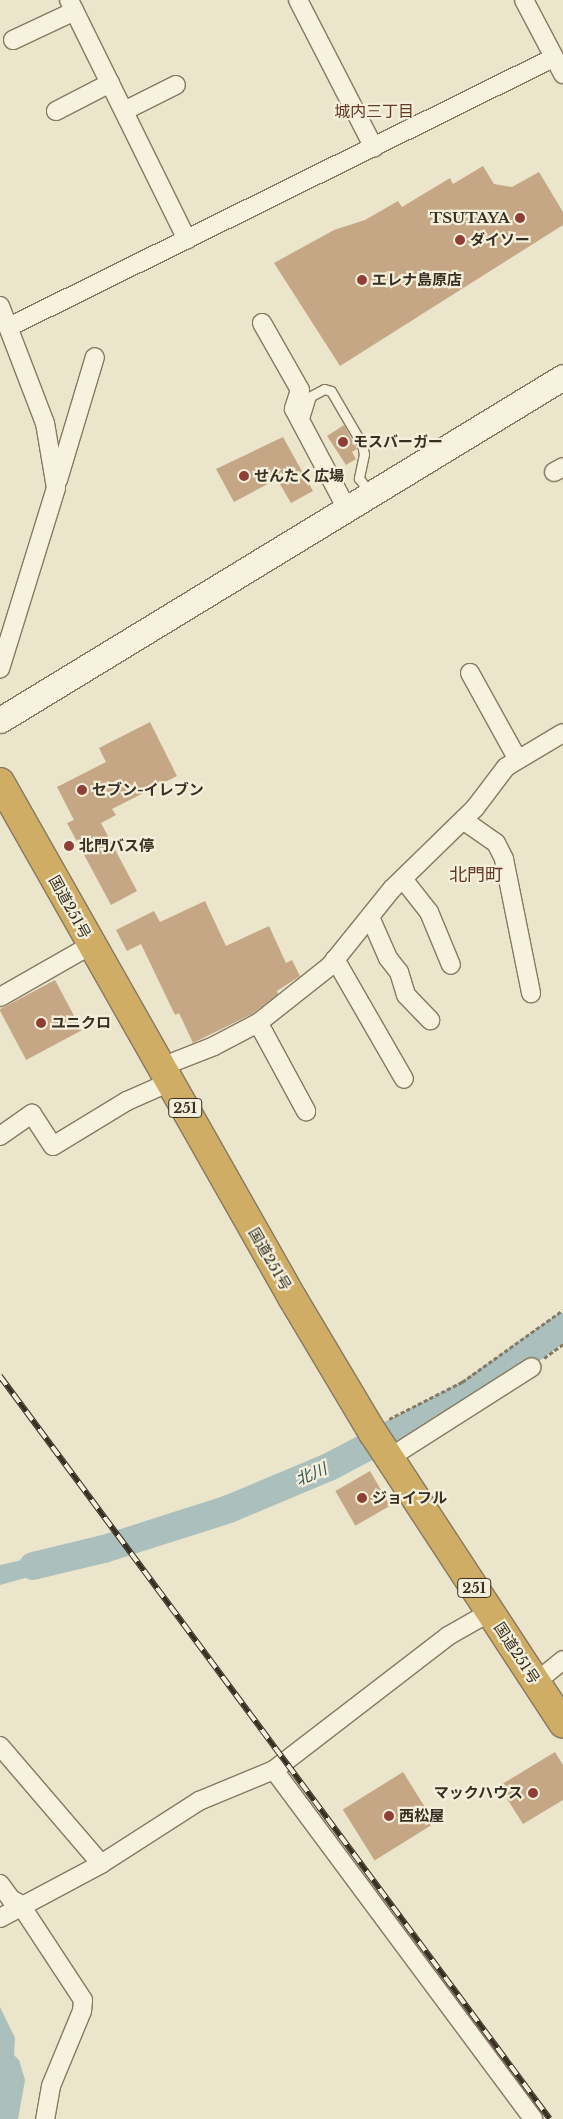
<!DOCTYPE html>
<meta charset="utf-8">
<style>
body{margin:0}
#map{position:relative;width:563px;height:2119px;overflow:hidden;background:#ebe5cb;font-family:"Libre Baskerville","Noto Sans JP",serif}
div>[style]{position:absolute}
.water>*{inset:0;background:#abc0bc}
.river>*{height:28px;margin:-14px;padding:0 14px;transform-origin:14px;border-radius:14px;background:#abc0bc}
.building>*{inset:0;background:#c5a785;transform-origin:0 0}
.path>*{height:2.5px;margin-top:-1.25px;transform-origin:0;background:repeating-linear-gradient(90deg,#867961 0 4px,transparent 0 6.5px)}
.roads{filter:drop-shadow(1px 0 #867961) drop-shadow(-1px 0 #867961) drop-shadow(0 1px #867961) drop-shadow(0 -1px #867961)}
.lane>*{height:9px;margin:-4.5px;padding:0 4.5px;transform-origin:4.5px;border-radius:4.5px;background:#f6f2de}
.street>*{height:18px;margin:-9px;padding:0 9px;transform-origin:9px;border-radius:9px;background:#f6f2de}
.secondary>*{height:25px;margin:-12.5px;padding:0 12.5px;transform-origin:12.5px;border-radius:12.5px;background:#f6f2de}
.highway>*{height:28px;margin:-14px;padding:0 14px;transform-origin:14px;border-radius:14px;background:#d0ad65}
.rail>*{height:5.5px;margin-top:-2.75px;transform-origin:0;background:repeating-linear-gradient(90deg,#f3efda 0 11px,#382f22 0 22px);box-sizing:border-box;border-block:1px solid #382f22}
.dots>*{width:14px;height:14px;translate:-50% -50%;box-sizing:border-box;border:2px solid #f3efda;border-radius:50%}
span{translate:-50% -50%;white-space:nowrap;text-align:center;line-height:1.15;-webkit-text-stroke:4.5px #f3efda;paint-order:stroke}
.shield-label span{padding:1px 4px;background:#f3efda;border:1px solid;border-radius:4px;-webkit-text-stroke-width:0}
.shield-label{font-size:14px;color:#382f22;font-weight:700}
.poi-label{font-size:15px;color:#382f22;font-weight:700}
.right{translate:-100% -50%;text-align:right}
.left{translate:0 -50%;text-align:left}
.street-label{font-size:15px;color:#382f22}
.neighbourhood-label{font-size:16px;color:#613926}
.water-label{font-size:16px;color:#335556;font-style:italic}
.quarter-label{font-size:18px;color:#613926}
</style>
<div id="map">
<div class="water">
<div style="clip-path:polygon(31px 1558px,36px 1575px,0 1585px,0 1565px)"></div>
<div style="clip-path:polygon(0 2007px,15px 2038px,14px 2055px,19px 2060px,25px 2080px,18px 2119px,0 2119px)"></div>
</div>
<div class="river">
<div style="left:33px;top:1566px;width:73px;rotate:-13.5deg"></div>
<div style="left:104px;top:1549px;width:131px;rotate:-17.7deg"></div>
<div style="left:229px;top:1509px;width:108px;rotate:-22.8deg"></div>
<div style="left:329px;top:1467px;width:157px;rotate:-27.7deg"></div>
<div style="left:468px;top:1394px;width:116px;rotate:-35.2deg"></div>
</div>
<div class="building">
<div style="clip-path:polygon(483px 166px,494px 184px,512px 187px,539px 172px,563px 212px,563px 225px,340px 366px,274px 263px,334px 230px,365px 220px,398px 201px,402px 207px,450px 178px,453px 184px)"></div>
<div style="clip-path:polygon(344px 425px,357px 449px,352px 452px,356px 459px,346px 465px,327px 436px)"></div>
<div style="clip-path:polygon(283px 437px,313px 491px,291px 503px,277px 479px,234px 502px,216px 469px)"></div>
<div style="clip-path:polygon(150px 722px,177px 776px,112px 809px,116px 815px,101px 823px,137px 891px,111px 905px,67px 823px,74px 820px,57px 787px,106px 762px,99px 748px)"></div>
<div style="clip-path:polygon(205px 901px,226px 946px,269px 926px,286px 963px,292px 960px,300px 976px,277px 991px,278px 994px,252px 1014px,193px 1043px,179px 1013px,175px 1015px,141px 944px,127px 951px,116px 930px,154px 911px,160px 922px)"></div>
<div style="left:55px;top:980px;width:57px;height:63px;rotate:62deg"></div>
<div style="left:370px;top:1471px;width:40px;height:40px;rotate:60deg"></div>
<div style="clip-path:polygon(555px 1752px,563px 1765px,563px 1800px,523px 1824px,499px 1786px)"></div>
<div style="left:403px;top:1772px;width:60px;height:71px;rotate:58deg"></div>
</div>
<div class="path">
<div style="left:544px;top:1358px;width:24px;rotate:-36deg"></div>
<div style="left:389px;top:1419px;width:82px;rotate:-26.9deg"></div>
<div style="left:462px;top:1382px;width:124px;rotate:-35.5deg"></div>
</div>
<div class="roads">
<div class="lane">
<div style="left:303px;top:422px;width:27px;rotate:-73deg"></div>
<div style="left:311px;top:396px;width:15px;rotate:-28deg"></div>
<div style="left:324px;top:389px;width:7px;rotate:16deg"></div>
<div style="left:331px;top:391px;width:61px;rotate:59.7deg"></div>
<div style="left:362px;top:444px;width:10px;rotate:79deg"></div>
<div style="left:364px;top:454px;width:25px;rotate:102deg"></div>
<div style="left:359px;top:478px;width:19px;rotate:55deg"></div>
</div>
<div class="street">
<div style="left:69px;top:0;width:267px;rotate:63.8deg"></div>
<div style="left:298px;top:0;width:166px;rotate:62.8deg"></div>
<div style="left:524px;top:0;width:84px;rotate:62.2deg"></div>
<div style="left:13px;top:40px;width:68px;rotate:-25.1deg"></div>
<div style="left:56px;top:111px;width:61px;rotate:-27.4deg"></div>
<div style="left:124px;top:111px;width:58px;rotate:-26.6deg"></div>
<div style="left:0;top:306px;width:125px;rotate:69deg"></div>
<div style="left:45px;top:423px;width:66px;rotate:80.4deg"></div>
<div style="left:56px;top:488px;width:189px;rotate:107.2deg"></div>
<div style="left:262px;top:323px;width:77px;rotate:60.4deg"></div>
<div style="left:300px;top:390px;width:20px;rotate:108deg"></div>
<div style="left:294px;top:409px;width:113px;rotate:62.1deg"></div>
<div style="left:9px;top:327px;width:607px;rotate:-26.31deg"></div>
<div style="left:554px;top:472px;width:10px;rotate:-29deg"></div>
<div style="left:58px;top:480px;width:128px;rotate:-73.3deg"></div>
<div style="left:470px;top:673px;width:97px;rotate:61.1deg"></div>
<div style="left:463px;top:820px;width:40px;rotate:34.9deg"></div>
<div style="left:496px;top:843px;width:18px;rotate:63deg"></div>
<div style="left:504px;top:859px;width:137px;rotate:78.6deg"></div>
<div style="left:403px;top:879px;width:42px;rotate:51.8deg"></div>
<div style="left:429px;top:912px;width:57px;rotate:67.5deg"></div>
<div style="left:370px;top:917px;width:45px;rotate:66.3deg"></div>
<div style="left:388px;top:958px;width:18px;rotate:52deg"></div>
<div style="left:399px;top:972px;width:24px;rotate:73deg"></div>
<div style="left:406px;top:995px;width:35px;rotate:46deg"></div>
<div style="left:335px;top:959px;width:138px;rotate:60.1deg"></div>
<div style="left:0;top:997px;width:105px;rotate:-29.7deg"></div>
<div style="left:258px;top:1023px;width:12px;rotate:59deg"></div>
<div style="left:264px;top:1033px;width:89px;rotate:61.7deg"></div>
<div style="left:306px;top:1111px;width:100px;rotate:-118.6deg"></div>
<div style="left:161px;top:1067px;width:57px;rotate:-21.6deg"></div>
<div style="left:214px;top:1046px;width:50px;rotate:-27.6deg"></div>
<div style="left:258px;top:1023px;width:92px;rotate:-38.4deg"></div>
<div style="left:330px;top:966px;width:99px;rotate:-51.2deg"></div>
<div style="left:392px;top:889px;width:116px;rotate:-44.3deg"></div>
<div style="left:475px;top:808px;width:51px;rotate:-52.9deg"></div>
<div style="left:506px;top:767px;width:66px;rotate:-30.8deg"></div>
<div style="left:0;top:1136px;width:39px;rotate:-35deg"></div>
<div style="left:32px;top:1114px;width:38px;rotate:57deg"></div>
<div style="left:53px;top:1146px;width:87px;rotate:-31.3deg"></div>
<div style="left:127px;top:1101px;width:47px;rotate:-23.8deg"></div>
<div style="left:389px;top:1458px;width:169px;rotate:-32.5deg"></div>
<div style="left:536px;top:1682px;width:35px;rotate:-39deg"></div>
<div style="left:0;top:1746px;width:155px;rotate:49.4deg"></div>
<div style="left:274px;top:1770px;width:435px;rotate:53.4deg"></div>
<div style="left:0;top:1884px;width:19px;rotate:54deg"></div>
<div style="left:11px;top:1899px;width:10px;rotate:29deg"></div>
<div style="left:20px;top:1904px;width:115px;rotate:56.7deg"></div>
<div style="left:83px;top:2000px;width:11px;rotate:95deg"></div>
<div style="left:82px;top:2011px;width:81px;rotate:112.5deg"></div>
<div style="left:51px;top:2086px;width:34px;rotate:100deg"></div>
<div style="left:0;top:1918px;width:115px;rotate:-28.1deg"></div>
<div style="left:101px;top:1864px;width:117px;rotate:-32.7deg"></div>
<div style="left:199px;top:1801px;width:81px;rotate:-22.5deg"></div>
<div style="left:274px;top:1770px;width:220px;rotate:-37.6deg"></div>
<div style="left:448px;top:1636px;width:48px;rotate:-29.7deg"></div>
</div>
<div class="secondary">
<div style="left:0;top:720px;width:659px;rotate:-31.35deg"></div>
</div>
<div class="highway">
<div style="left:0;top:782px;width:594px;rotate:60.46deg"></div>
<div style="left:293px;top:1299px;width:156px;rotate:59.2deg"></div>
<div style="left:373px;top:1433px;width:347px;rotate:56.8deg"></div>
</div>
</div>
<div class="rail">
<div style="left:0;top:1376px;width:924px;rotate:53.49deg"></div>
</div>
<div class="dots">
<div style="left:520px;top:218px;background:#8f4036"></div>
<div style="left:460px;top:240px;background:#8f4036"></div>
<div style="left:362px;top:280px;background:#8f4036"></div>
<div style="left:343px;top:442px;background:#8f4036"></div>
<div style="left:244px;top:476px;background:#8f4036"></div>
<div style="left:82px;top:790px;background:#8f4036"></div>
<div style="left:69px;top:846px;background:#8f4036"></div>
<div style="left:41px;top:1023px;background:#8f4036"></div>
<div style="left:362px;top:1498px;background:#8f4036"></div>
<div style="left:533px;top:1793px;background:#8f4036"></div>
<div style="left:389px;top:1816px;background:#8f4036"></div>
</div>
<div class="shield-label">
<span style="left:185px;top:1108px">251</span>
<span style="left:474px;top:1588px">251</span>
</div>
<div class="poi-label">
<span class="right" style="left:510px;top:218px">TSUTAYA</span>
<span class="left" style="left:470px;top:240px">ダイソー</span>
<span class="left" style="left:372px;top:280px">エレナ島原店</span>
<span class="left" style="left:353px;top:442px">モスバーガー</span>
<span class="left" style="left:254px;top:476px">せんたく広場</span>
<span class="left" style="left:92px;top:790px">セブン-イレブン</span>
<span class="left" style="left:79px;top:846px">北門バス停</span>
<span class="left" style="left:51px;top:1023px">ユニクロ</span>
<span class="left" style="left:372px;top:1498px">ジョイフル</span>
<span class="right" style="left:523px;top:1793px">マックハウス</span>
<span class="left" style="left:399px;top:1816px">西松屋</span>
</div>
<div class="street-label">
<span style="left:70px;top:907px;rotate:61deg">国道251号</span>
<span style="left:270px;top:1259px;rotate:60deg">国道251号</span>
<span style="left:517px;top:1653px;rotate:57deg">国道251号</span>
</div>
<div class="neighbourhood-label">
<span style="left:374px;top:111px">城内三丁目</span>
</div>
<div class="water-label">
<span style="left:311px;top:1474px;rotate:-23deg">北川</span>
</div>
<div class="quarter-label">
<span style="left:476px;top:875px">北門町</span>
</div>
</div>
